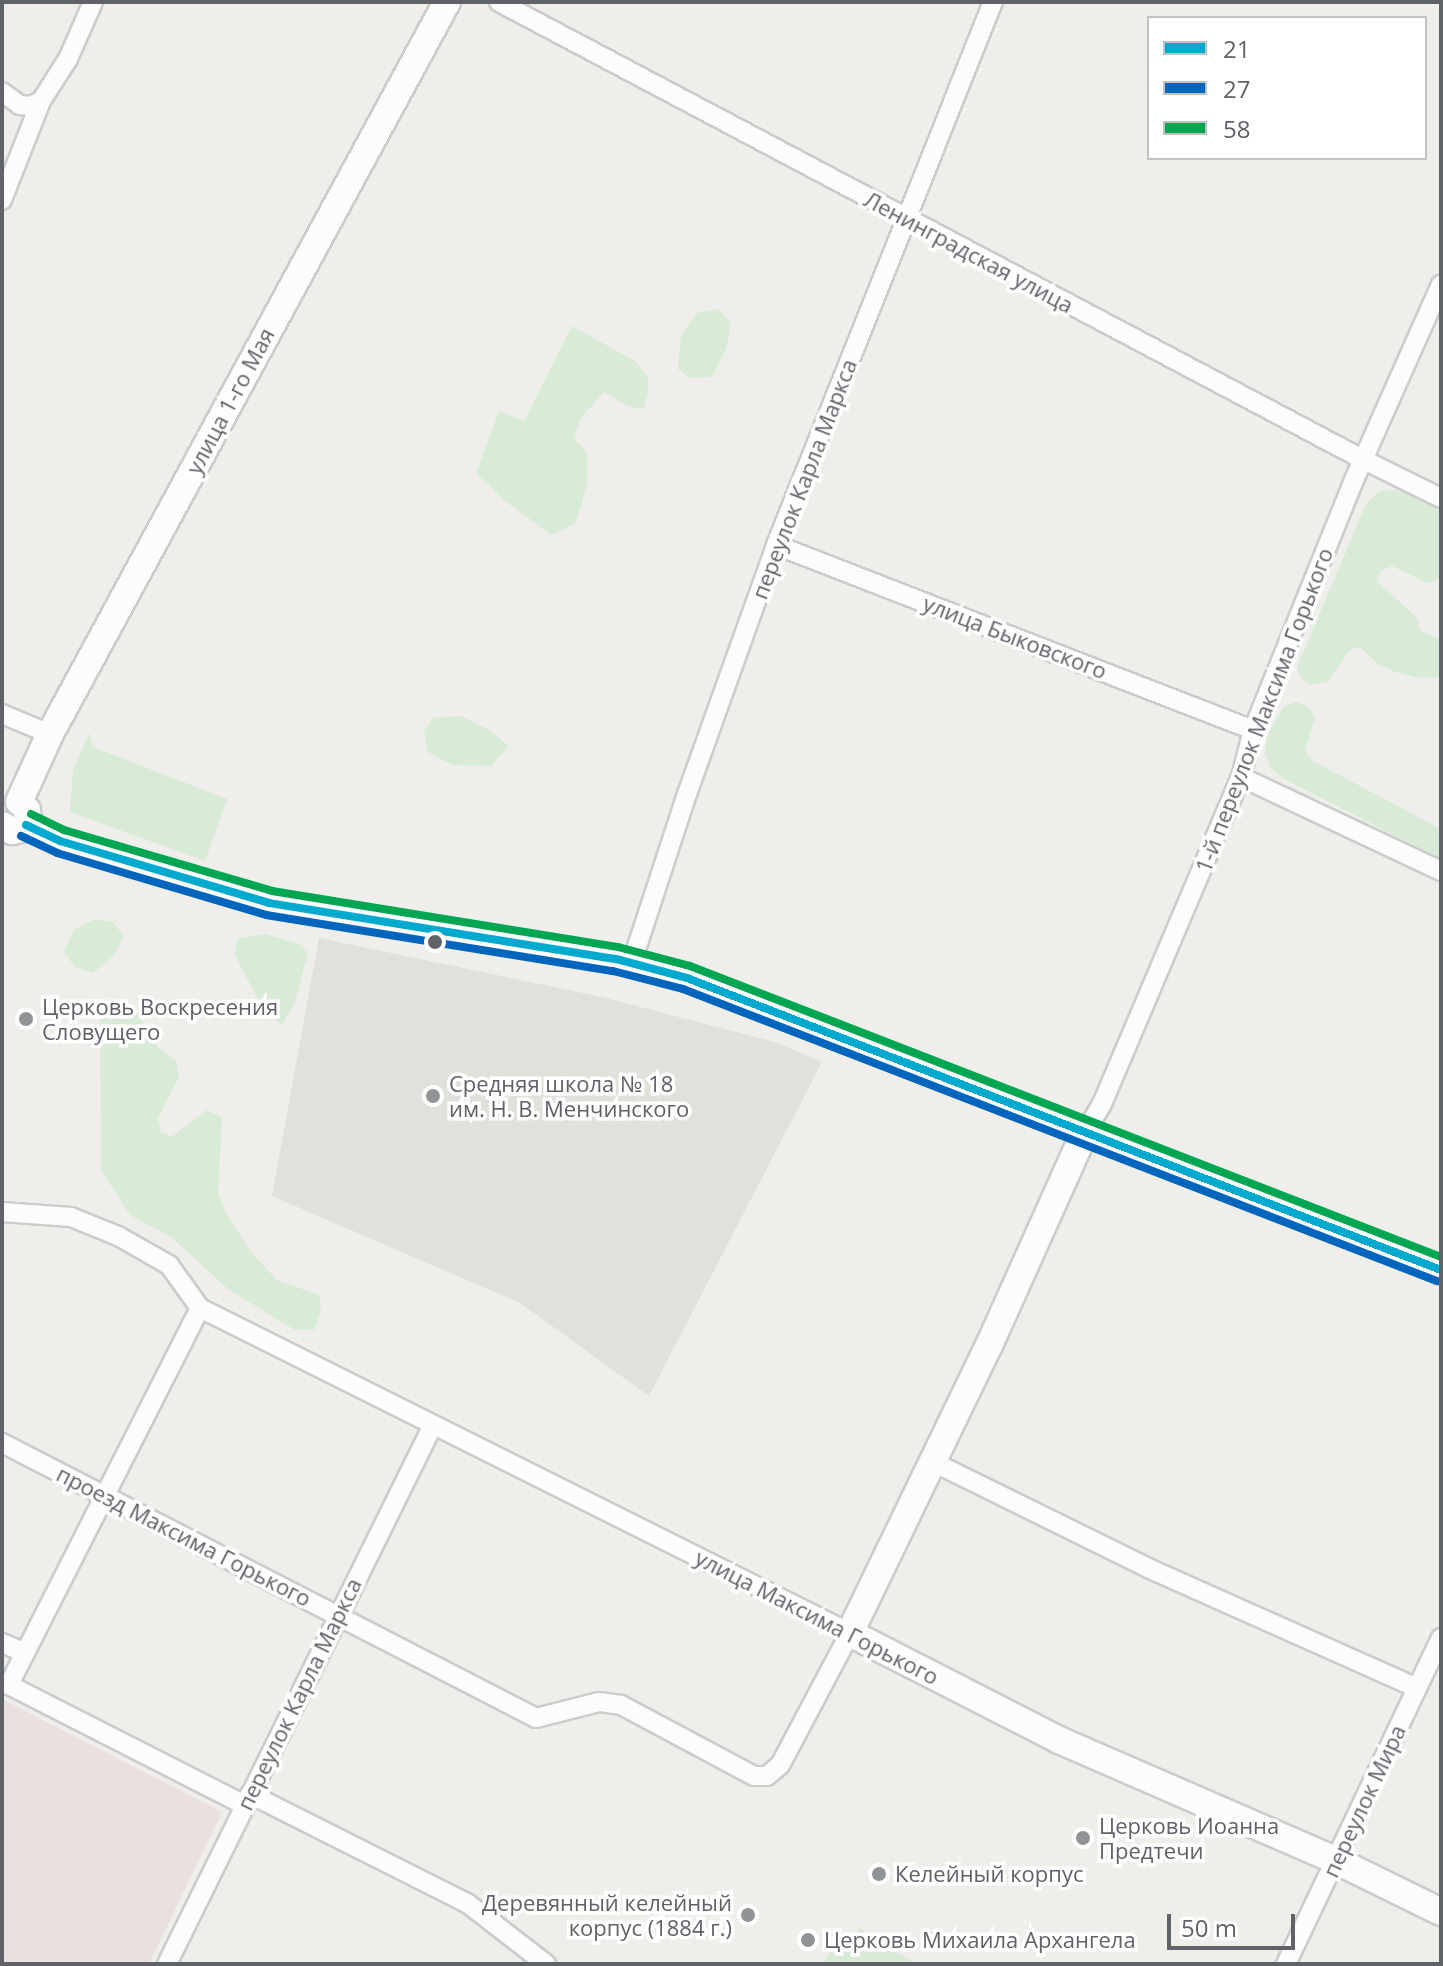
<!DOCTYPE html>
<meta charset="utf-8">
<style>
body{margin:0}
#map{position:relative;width:1443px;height:1966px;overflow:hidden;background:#efeeea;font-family:"Open Sans",sans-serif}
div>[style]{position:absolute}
.education>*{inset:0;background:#e2e0da}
.medical>*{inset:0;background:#eae0de}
.green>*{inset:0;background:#d8ebd6}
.roads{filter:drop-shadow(2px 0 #cbcccc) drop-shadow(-2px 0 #cbcccc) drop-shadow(0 2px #cbcccc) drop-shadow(0 -2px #cbcccc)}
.street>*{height:18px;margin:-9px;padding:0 9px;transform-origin:9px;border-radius:9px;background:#fdfcfc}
.secondary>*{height:26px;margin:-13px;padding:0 13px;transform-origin:13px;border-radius:13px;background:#fdfcfc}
.bus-1>*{height:8px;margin:-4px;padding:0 4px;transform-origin:4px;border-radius:4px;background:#00a9ce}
.bus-2>*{height:8px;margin:-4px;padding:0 4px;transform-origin:4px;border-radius:4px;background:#0065bd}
.bus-3>*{height:8px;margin:-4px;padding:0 4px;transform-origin:4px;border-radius:4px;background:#00a651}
.dots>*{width:22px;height:22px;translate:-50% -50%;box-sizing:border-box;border:4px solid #fff;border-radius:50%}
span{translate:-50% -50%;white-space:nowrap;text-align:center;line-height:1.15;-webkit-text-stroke:7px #fff;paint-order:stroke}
.street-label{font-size:22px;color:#5f6368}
.poi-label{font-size:22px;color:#5f6368}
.left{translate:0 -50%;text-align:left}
.right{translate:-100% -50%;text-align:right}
.frame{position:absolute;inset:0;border:4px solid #5f6368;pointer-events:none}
.legend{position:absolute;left:1147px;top:16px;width:280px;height:144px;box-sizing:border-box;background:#fff;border:2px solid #bfc1c3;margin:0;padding:10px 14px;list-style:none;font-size:24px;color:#5f6368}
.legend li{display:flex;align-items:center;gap:16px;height:40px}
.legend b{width:40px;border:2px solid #bfc1c3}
.scale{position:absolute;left:1167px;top:1914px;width:128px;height:36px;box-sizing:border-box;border:4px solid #5f6368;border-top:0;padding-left:10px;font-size:24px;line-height:28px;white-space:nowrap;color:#5f6368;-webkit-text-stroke:6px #fff;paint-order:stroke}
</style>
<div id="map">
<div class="education">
<div style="clip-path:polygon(319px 938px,602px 997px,775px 1042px,822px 1062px,649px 1396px,520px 1303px,272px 1196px)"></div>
</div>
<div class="medical">
<div style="clip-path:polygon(2px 1699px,222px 1812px,149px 1964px,2px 1964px)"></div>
</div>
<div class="green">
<div style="clip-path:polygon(719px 309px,731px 323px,726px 349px,712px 377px,690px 378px,678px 369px,681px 335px,697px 313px)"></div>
<div style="clip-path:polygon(572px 326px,635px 361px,648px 377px,648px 393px,644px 409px,627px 406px,604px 392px,581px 418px,574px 438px,587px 453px,587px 484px,576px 523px,552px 535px,505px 501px,476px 473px,499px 411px,524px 421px)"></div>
<div style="clip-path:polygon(1398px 490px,1441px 511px,1441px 578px,1428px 583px,1392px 566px,1381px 571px,1377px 581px,1417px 618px,1420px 630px,1441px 640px,1441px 678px,1415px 677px,1396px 672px,1379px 665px,1360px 647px,1350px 650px,1328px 681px,1310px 685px,1301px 678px,1297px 667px,1366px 504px,1379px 491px)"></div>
<div style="clip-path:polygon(1296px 702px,1307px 706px,1315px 717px,1305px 751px,1313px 761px,1441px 829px,1441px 859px,1284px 779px,1271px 768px,1265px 754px,1267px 736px,1284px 706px)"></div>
<div style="clip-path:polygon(461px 716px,489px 730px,509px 746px,491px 766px,453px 765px,428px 752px,424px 732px,433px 718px)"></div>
<div style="clip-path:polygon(89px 733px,93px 747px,227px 799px,205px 861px,70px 812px,73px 771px)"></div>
<div style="clip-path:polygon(93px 920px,112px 921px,124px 936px,114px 955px,93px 973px,75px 967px,64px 952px,74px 930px)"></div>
<div style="clip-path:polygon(265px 934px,299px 944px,308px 953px,294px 1005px,282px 1025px,262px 1007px,235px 955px,237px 939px)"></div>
<div style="clip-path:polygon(123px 1004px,141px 1017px,146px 1038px,176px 1061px,179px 1077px,158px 1118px,161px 1132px,171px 1137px,207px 1110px,222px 1118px,218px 1192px,225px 1211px,251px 1252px,277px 1280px,319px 1295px,321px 1311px,314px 1330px,295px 1330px,229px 1290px,171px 1237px,130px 1215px,101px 1170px,100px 1014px)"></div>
<div style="clip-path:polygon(859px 1928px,916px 1964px,823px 1964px,832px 1949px,842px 1954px)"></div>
</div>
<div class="roads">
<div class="street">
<div style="left:499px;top:2px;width:977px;rotate:27.9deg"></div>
<div style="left:1362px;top:459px;width:88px;rotate:26.3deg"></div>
<div style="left:2px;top:92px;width:22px;rotate:36deg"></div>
<div style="left:20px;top:105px;width:10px;rotate:6deg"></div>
<div style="left:30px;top:106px;width:12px;rotate:-24deg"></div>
<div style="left:2px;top:200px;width:106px;rotate:-68.5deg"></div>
<div style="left:41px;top:101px;width:50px;rotate:-57.3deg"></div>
<div style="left:68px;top:59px;width:62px;rotate:-66.3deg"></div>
<div style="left:776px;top:545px;width:512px;rotate:21.2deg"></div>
<div style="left:2px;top:714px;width:52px;rotate:22.6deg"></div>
<div style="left:1241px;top:777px;width:221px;rotate:25.2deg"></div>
<div style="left:632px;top:962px;width:177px;rotate:-71.9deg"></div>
<div style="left:687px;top:794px;width:264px;rotate:-70.3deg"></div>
<div style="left:776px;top:545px;width:585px;rotate:-68.22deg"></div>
<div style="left:1084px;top:1134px;width:35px;rotate:-59deg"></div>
<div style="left:1102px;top:1104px;width:355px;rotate:-67deg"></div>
<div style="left:1241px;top:777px;width:49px;rotate:-75.7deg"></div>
<div style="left:1253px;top:730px;width:270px;rotate:-68deg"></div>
<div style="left:1354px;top:480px;width:214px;rotate:-66deg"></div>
<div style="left:2px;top:1212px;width:69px;rotate:4.1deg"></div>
<div style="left:71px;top:1217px;width:51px;rotate:22deg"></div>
<div style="left:118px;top:1236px;width:59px;rotate:29.6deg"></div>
<div style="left:169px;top:1265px;width:53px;rotate:54.2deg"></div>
<div style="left:200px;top:1308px;width:727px;rotate:26.57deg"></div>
<div style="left:850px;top:1633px;width:149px;rotate:117.9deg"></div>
<div style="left:780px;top:1765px;width:17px;rotate:140deg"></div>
<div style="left:767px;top:1776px;width:13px;rotate:180deg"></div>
<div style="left:754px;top:1776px;width:151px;rotate:-151.9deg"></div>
<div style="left:621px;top:1705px;width:22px;rotate:-172deg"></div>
<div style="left:599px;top:1702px;width:65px;rotate:165.7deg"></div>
<div style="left:536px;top:1718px;width:601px;rotate:-152.75deg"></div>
<div style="left:200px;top:1308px;width:423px;rotate:116.9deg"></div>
<div style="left:9px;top:1685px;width:265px;rotate:27deg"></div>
<div style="left:933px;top:1462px;width:242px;rotate:26.2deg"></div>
<div style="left:1150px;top:1569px;width:292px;rotate:24deg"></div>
<div style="left:2px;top:1643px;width:25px;rotate:23deg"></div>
<div style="left:250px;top:1794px;width:243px;rotate:26.7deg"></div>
<div style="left:467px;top:1903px;width:100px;rotate:37.7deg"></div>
<div style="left:167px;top:1964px;width:601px;rotate:-63.73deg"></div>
<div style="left:1286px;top:1964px;width:361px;rotate:-64.6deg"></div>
</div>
<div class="secondary">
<div style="left:19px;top:802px;width:75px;rotate:-65.5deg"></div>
<div style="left:50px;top:734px;width:833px;rotate:-61.53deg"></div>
<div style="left:2px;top:825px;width:12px;rotate:31deg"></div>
<div style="left:12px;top:831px;width:10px;rotate:-11deg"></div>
<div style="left:22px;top:829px;width:10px;rotate:-53deg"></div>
<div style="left:28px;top:821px;width:11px;rotate:-95deg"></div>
<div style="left:26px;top:825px;width:38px;rotate:25deg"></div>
<div style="left:60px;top:841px;width:218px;rotate:16.5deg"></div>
<div style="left:269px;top:903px;width:351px;rotate:9.2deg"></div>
<div style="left:616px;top:959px;width:73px;rotate:15deg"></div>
<div style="left:687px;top:978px;width:809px;rotate:21.17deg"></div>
<div style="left:1084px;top:1134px;width:231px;rotate:114.2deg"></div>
<div style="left:989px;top:1345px;width:320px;rotate:115.8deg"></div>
<div style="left:850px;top:1633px;width:235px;rotate:27.1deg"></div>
<div style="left:1059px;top:1740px;width:303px;rotate:23.5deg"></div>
<div style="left:1337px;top:1861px;width:116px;rotate:26.1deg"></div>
</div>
</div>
<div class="bus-1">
<div style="left:26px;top:825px;width:38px;rotate:25deg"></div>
<div style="left:60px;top:841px;width:218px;rotate:16.5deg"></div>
<div style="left:269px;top:903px;width:351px;rotate:9.2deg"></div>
<div style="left:616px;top:959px;width:73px;rotate:15deg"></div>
<div style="left:687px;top:978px;width:809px;rotate:21.17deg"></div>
</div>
<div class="bus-2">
<div style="left:21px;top:836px;width:40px;rotate:25deg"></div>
<div style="left:57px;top:853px;width:218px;rotate:16.5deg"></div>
<div style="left:266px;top:915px;width:351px;rotate:9.2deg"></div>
<div style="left:613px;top:971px;width:72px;rotate:14.4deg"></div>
<div style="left:683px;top:989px;width:809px;rotate:21.17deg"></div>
</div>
<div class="bus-3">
<div style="left:31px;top:814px;width:37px;rotate:26deg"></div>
<div style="left:64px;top:830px;width:217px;rotate:16.3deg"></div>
<div style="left:272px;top:891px;width:351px;rotate:9.2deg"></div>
<div style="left:618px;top:947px;width:74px;rotate:14.8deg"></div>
<div style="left:690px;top:966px;width:805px;rotate:21.18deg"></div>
</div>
<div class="dots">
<div style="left:435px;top:942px;background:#5f6368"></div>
<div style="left:26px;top:1019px;background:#919496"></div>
<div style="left:433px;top:1096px;background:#919496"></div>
<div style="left:1083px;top:1838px;background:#919496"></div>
<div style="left:879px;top:1874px;background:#919496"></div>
<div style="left:748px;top:1915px;background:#919496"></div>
<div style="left:808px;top:1940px;background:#919496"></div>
</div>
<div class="street-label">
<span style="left:969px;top:252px;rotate:28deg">Ленинградская улица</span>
<span style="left:230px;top:401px;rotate:-62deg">улица 1-го Мая</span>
<span style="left:804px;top:479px;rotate:-69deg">переулок Карла Маркса</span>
<span style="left:1015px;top:637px;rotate:21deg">улица Быковского</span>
<span style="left:1264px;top:710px;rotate:-69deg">1-й переулок Максима Горького</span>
<span style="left:184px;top:1536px;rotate:27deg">проезд Максима Горького</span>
<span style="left:817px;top:1617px;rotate:27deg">улица Максима Горького</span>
<span style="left:299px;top:1694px;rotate:-64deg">переулок Карла Маркса</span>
<span style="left:1364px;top:1801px;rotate:-65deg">переулок Мира</span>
</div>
<div class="poi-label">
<span class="left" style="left:42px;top:1019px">Церковь Воскресения<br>Словущего</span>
<span class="left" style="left:449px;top:1096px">Средняя школа № 18<br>им. Н. В. Менчинского</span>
<span class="left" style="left:1099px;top:1838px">Церковь Иоанна<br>Предтечи</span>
<span class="left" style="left:895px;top:1874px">Келейный корпус</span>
<span class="right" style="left:732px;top:1915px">Деревянный келейный<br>корпус (1884 г.)</span>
<span class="left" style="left:824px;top:1940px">Церковь Михаила Архангела</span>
</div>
<div class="frame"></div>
<ul class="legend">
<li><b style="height:10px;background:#00a9ce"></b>21</li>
<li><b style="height:10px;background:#0065bd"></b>27</li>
<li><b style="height:10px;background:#00a651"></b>58</li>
</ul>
<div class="scale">50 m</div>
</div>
